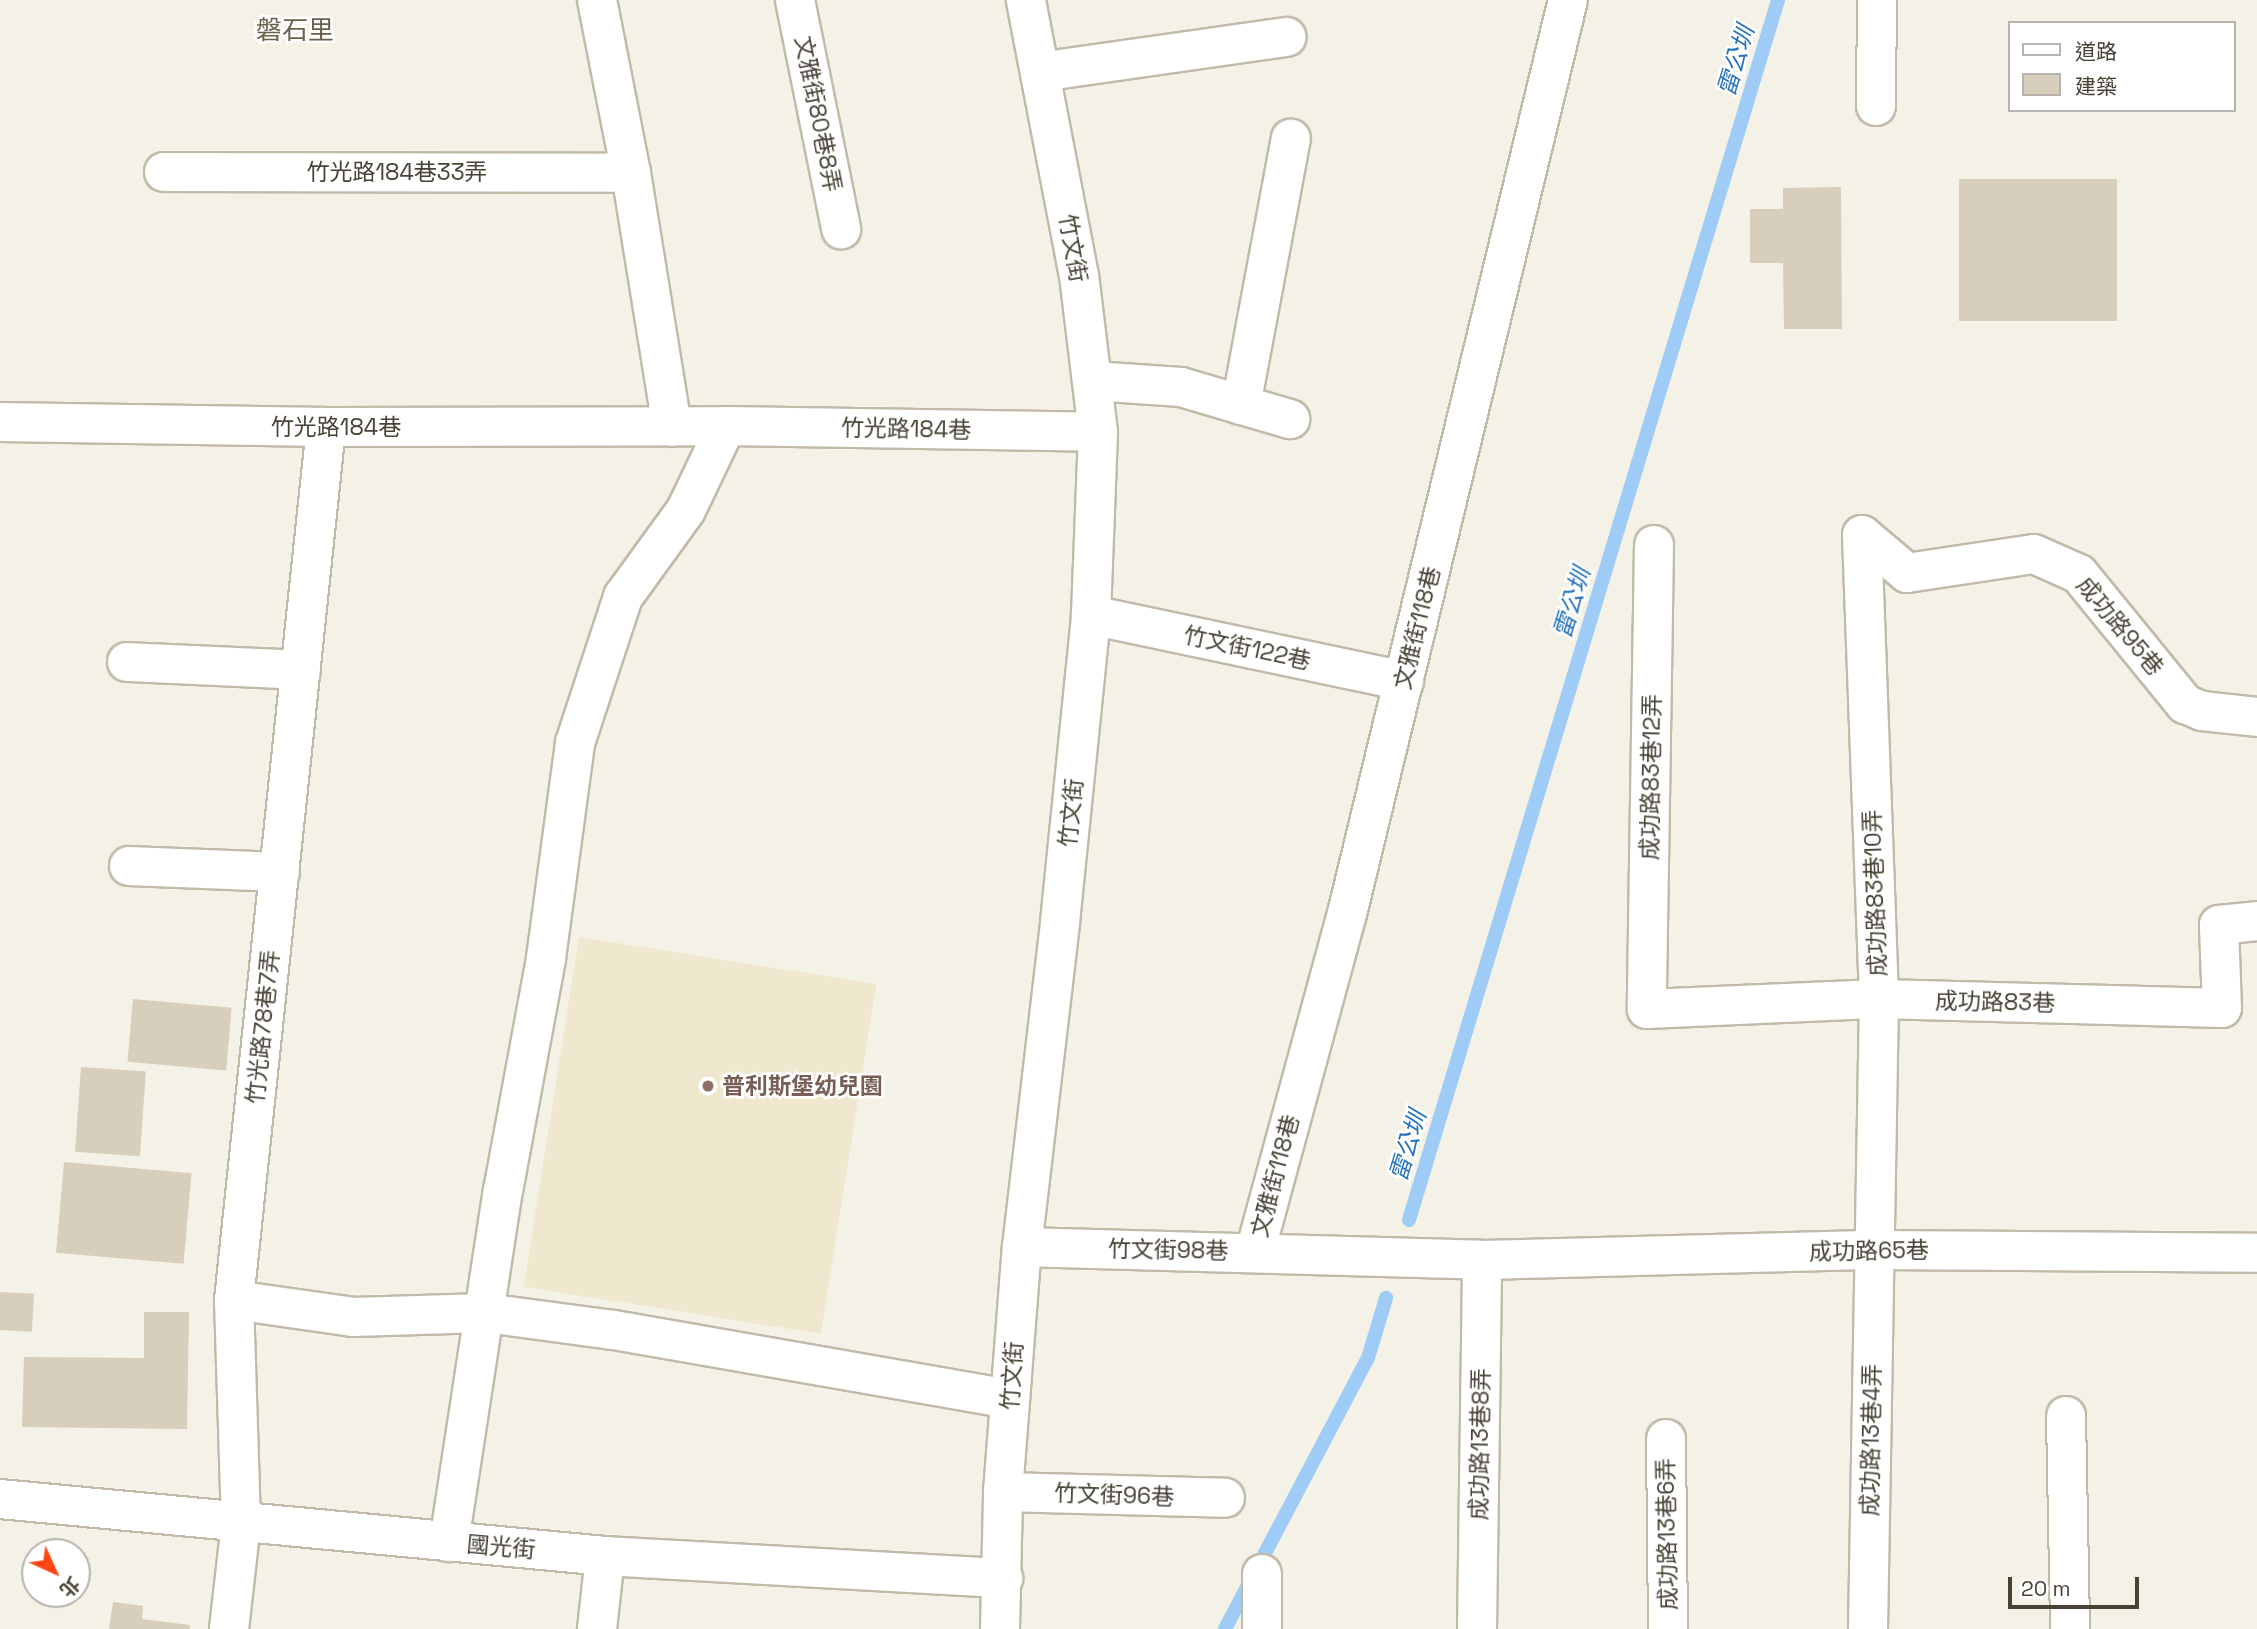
<!DOCTYPE html>
<meta charset="utf-8">
<style>
body{margin:0}
#map{position:relative;width:2257px;height:1629px;overflow:hidden;background:#f4f1e6;font-family:"Space Grotesk","Noto Sans TC",sans-serif}
div>[style]{position:absolute}
.education>*{inset:0;background:#efe8cf;transform-origin:0 0}
.stream>*{height:14px;margin:-7px;padding:0 7px;transform-origin:7px;border-radius:7px;background:#9eccf6}
.building>*{inset:0;background:#d7cebb;transform-origin:0 0}
.roads{filter:drop-shadow(2px 0 #c1baa8) drop-shadow(-2px 0 #c1baa8) drop-shadow(0 2px #c1baa8) drop-shadow(0 -2px #c1baa8)}
.minor>*{height:38px;margin:-19px;padding:0 19px;transform-origin:19px;border-radius:19px;background:#fff}
.dots>*{width:19px;height:19px;translate:-50% -50%;box-sizing:border-box;border:4px solid #fff;border-radius:50%}
span{translate:-50% -50%;white-space:nowrap;text-align:center;line-height:1.15;-webkit-text-stroke:5px #fff;paint-order:stroke}
.street-label{font-size:23px;color:#484235}
.education-label{font-size:23px;color:#785e54;font-weight:700}
.left{translate:0 -50%;text-align:left}
.water-label{font-size:24px;color:#2672bc;font-style:italic}
.quarter-label{font-size:26px;color:#6b614b}
.legend{position:absolute;left:2008px;top:21px;width:228px;height:91px;box-sizing:border-box;background:#fff;border:2px solid #b6b3ae;margin:0;padding:9px 12px;list-style:none;font-size:21px;color:#484235}
.legend li{display:flex;align-items:center;gap:14px;height:35px}
.legend b{width:35px;border:2px solid #b6b3ae}
.north{position:absolute;left:21px;top:1538px;width:70px;height:70px;box-sizing:border-box;background:#fff;border:2px solid #b6b3ae;border-radius:50%;rotate:135deg;font-size:19px;font-weight:700;line-height:28px;text-align:center;color:#484235}
.north::after{content:'';display:block;margin:auto;width:24px;height:32px;background:#ff4713;clip-path:polygon(50% 0,100% 100%,50% 72%,0 100%)}
.scale{position:absolute;left:2008px;top:1577px;width:131px;height:32px;box-sizing:border-box;border:4px solid #484235;border-top:0;padding-left:9px;font-size:21px;line-height:24px;white-space:nowrap;color:#484235;-webkit-text-stroke:5px #fff;paint-order:stroke}
</style>
<div id="map">
<div class="education">
<div style="left:579px;top:937px;width:301px;height:354px;rotate:9deg"></div>
</div>
<div class="stream">
<div style="left:1409px;top:1220px;width:1275px;rotate:-73.17deg"></div>
<div style="left:1225px;top:1629px;width:306px;rotate:-62.2deg"></div>
<div style="left:1368px;top:1358px;width:63px;rotate:-73.3deg"></div>
</div>
<div class="building">
<div style="left:1959px;top:179px;width:158px;height:142px"></div>
<div style="clip-path:polygon(1841px 187px,1842px 329px,1784px 329px,1783px 263px,1750px 263px,1750px 209px,1783px 209px,1783px 188px)"></div>
<div style="left:133px;top:999px;width:99px;height:63px;rotate:5deg"></div>
<div style="left:81px;top:1067px;width:65px;height:85px;rotate:4deg"></div>
<div style="left:64px;top:1162px;width:128px;height:91px;rotate:5deg"></div>
<div style="left:0;top:1292px;width:34px;height:38px;rotate:3deg"></div>
<div style="clip-path:polygon(144px 1312px,189px 1312px,187px 1429px,22px 1427px,24px 1357px,144px 1358px)"></div>
<div style="clip-path:polygon(113px 1602px,143px 1606px,142px 1619px,190px 1625px,190px 1629px,109px 1629px)"></div>
</div>
<div class="roads">
<div class="minor">
<div style="left:597px;top:0;width:176px;rotate:78.9deg"></div>
<div style="left:631px;top:173px;width:257px;rotate:80.8deg"></div>
<div style="left:795px;top:0;width:234px;rotate:78.6deg"></div>
<div style="left:1040px;top:72px;width:249px;rotate:-8.1deg"></div>
<div style="left:1876px;top:106px;width:106px;rotate:-89.5deg"></div>
<div style="left:164px;top:172px;width:467px;rotate:0.1deg"></div>
<div style="left:1093px;top:381px;width:88px;rotate:3.9deg"></div>
<div style="left:1181px;top:387px;width:114px;rotate:16.4deg"></div>
<div style="left:1241px;top:405px;width:271px;rotate:-79.4deg"></div>
<div style="left:0;top:422px;width:326px;rotate:0.9deg"></div>
<div style="left:326px;top:427px;width:400px;rotate:-0.1deg"></div>
<div style="left:726px;top:426px;width:372px;rotate:0.9deg"></div>
<div style="left:1862px;top:535px;width:464px;rotate:87.9deg"></div>
<div style="left:1879px;top:999px;width:630px;rotate:91deg"></div>
<div style="left:1862px;top:535px;width:59px;rotate:40.2deg"></div>
<div style="left:1907px;top:573px;width:128px;rotate:-8.5deg"></div>
<div style="left:2034px;top:554px;width:49px;rotate:24deg"></div>
<div style="left:2079px;top:574px;width:168px;rotate:50.8deg"></div>
<div style="left:2185px;top:704px;width:18px;rotate:22deg"></div>
<div style="left:2202px;top:711px;width:55px;rotate:6.2deg"></div>
<div style="left:1654px;top:545px;width:464px;rotate:90.9deg"></div>
<div style="left:1647px;top:1009px;width:232px;rotate:-2.5deg"></div>
<div style="left:1879px;top:999px;width:343px;rotate:1.5deg"></div>
<div style="left:2222px;top:1008px;width:83px;rotate:-92.1deg"></div>
<div style="left:2219px;top:925px;width:38px;rotate:-6deg"></div>
<div style="left:1091px;top:615px;width:320px;rotate:11.9deg"></div>
<div style="left:127px;top:662px;width:174px;rotate:2.6deg"></div>
<div style="left:129px;top:866px;width:151px;rotate:2.3deg"></div>
<div style="left:1022px;top:1247px;width:460px;rotate:1.6deg"></div>
<div style="left:1482px;top:1260px;width:393px;rotate:-1.5deg"></div>
<div style="left:1875px;top:1250px;width:382px;rotate:0.4deg"></div>
<div style="left:1255px;top:1252px;width:350px;rotate:-74.8deg"></div>
<div style="left:1347px;top:914px;width:940px;rotate:-76.41deg"></div>
<div style="left:234px;top:1300px;width:120px;rotate:8.1deg"></div>
<div style="left:353px;top:1317px;width:133px;rotate:-1.7deg"></div>
<div style="left:486px;top:1313px;width:129px;rotate:7.6deg"></div>
<div style="left:614px;top:1330px;width:402px;rotate:9.9deg"></div>
<div style="left:2066px;top:1416px;width:213px;rotate:88.9deg"></div>
<div style="left:1666px;top:1439px;width:190px;rotate:89.4deg"></div>
<div style="left:1003px;top:1492px;width:222px;rotate:1.5deg"></div>
<div style="left:0;top:1499px;width:608px;rotate:5.38deg"></div>
<div style="left:605px;top:1556px;width:399px;rotate:3.2deg"></div>
<div style="left:449px;top:1542px;width:355px;rotate:-81.3deg"></div>
<div style="left:503px;top:1191px;width:237px;rotate:-79.5deg"></div>
<div style="left:546px;top:958px;width:217px;rotate:-82.3deg"></div>
<div style="left:575px;top:743px;width:154px;rotate:-71.8deg"></div>
<div style="left:623px;top:597px;width:107px;rotate:-54.1deg"></div>
<div style="left:686px;top:510px;width:93px;rotate:-64.5deg"></div>
<div style="left:229px;top:1629px;width:107px;rotate:-83.5deg"></div>
<div style="left:241px;top:1523px;width:223px;rotate:-91.8deg"></div>
<div style="left:234px;top:1300px;width:878px;rotate:-83.98deg"></div>
<div style="left:597px;top:1629px;width:73px;rotate:-83.7deg"></div>
<div style="left:1000px;top:1629px;width:137px;rotate:-88.7deg"></div>
<div style="left:1003px;top:1492px;width:246px;rotate:-85.6deg"></div>
<div style="left:1022px;top:1247px;width:327px;rotate:-83.3deg"></div>
<div style="left:1060px;top:922px;width:309px;rotate:-84.2deg"></div>
<div style="left:1091px;top:615px;width:183px;rotate:-87.8deg"></div>
<div style="left:1098px;top:432px;width:157px;rotate:-96.9deg"></div>
<div style="left:1079px;top:276px;width:281px;rotate:-100.9deg"></div>
<div style="left:1262px;top:1629px;width:55px;rotate:-90deg"></div>
<div style="left:1477px;top:1629px;width:369px;rotate:-89.2deg"></div>
</div>
</div>
<div class="dots">
<div style="left:708px;top:1086px;background:#8d6e63"></div>
</div>
<div class="street-label">
<span style="left:818px;top:114px;rotate:79deg">文雅街80巷8弄</span>
<span style="left:397px;top:172px">竹光路184巷33弄</span>
<span style="left:1073px;top:248px;rotate:80deg">竹文街</span>
<span style="left:336px;top:427px">竹光路184巷</span>
<span style="left:906px;top:429px;rotate:1deg">竹光路184巷</span>
<span style="left:2120px;top:626px;rotate:50deg">成功路95巷</span>
<span style="left:1417px;top:628px;rotate:-76deg">文雅街118巷</span>
<span style="left:1247px;top:648px;rotate:12deg">竹文街122巷</span>
<span style="left:1651px;top:777px;rotate:-89deg">成功路83巷12弄</span>
<span style="left:1071px;top:813px;rotate:-84deg">竹文街</span>
<span style="left:1875px;top:893px;rotate:-92deg">成功路83巷10弄</span>
<span style="left:1995px;top:1002px;rotate:1deg">成功路83巷</span>
<span style="left:263px;top:1027px;rotate:-84deg">竹光路78巷7弄</span>
<span style="left:1275px;top:1176px;rotate:-75deg">文雅街118巷</span>
<span style="left:1168px;top:1250px;rotate:1deg">竹文街98巷</span>
<span style="left:1869px;top:1251px;rotate:-1deg">成功路65巷</span>
<span style="left:1012px;top:1376px;rotate:-86deg">竹文街</span>
<span style="left:1871px;top:1440px;rotate:-89deg">成功路13巷4弄</span>
<span style="left:1480px;top:1444px;rotate:-89deg">成功路13巷8弄</span>
<span style="left:1114px;top:1495px;rotate:2deg">竹文街96巷</span>
<span style="left:1667px;top:1534px;rotate:-91deg">成功路13巷6弄</span>
<span style="left:501px;top:1547px;rotate:5deg">國光街</span>
</div>
<div class="education-label">
<span class="left" style="left:722px;top:1086px">普利斯堡幼兒園</span>
</div>
<div class="water-label">
<span style="left:1736px;top:61px;rotate:-73deg">雷公圳</span>
<span style="left:1572px;top:603px;rotate:-73deg">雷公圳</span>
<span style="left:1408px;top:1146px;rotate:-73deg">雷公圳</span>
</div>
<div class="quarter-label">
<span style="left:295px;top:31px">磐石里</span>
</div>
<ul class="legend">
<li><b style="height:9px;background:#fff"></b>道路</li>
<li><b style="height:19px;background:#d7cebb"></b>建築</li>
</ul>
<div class="north">北</div>
<div class="scale">20 m</div>
</div>
